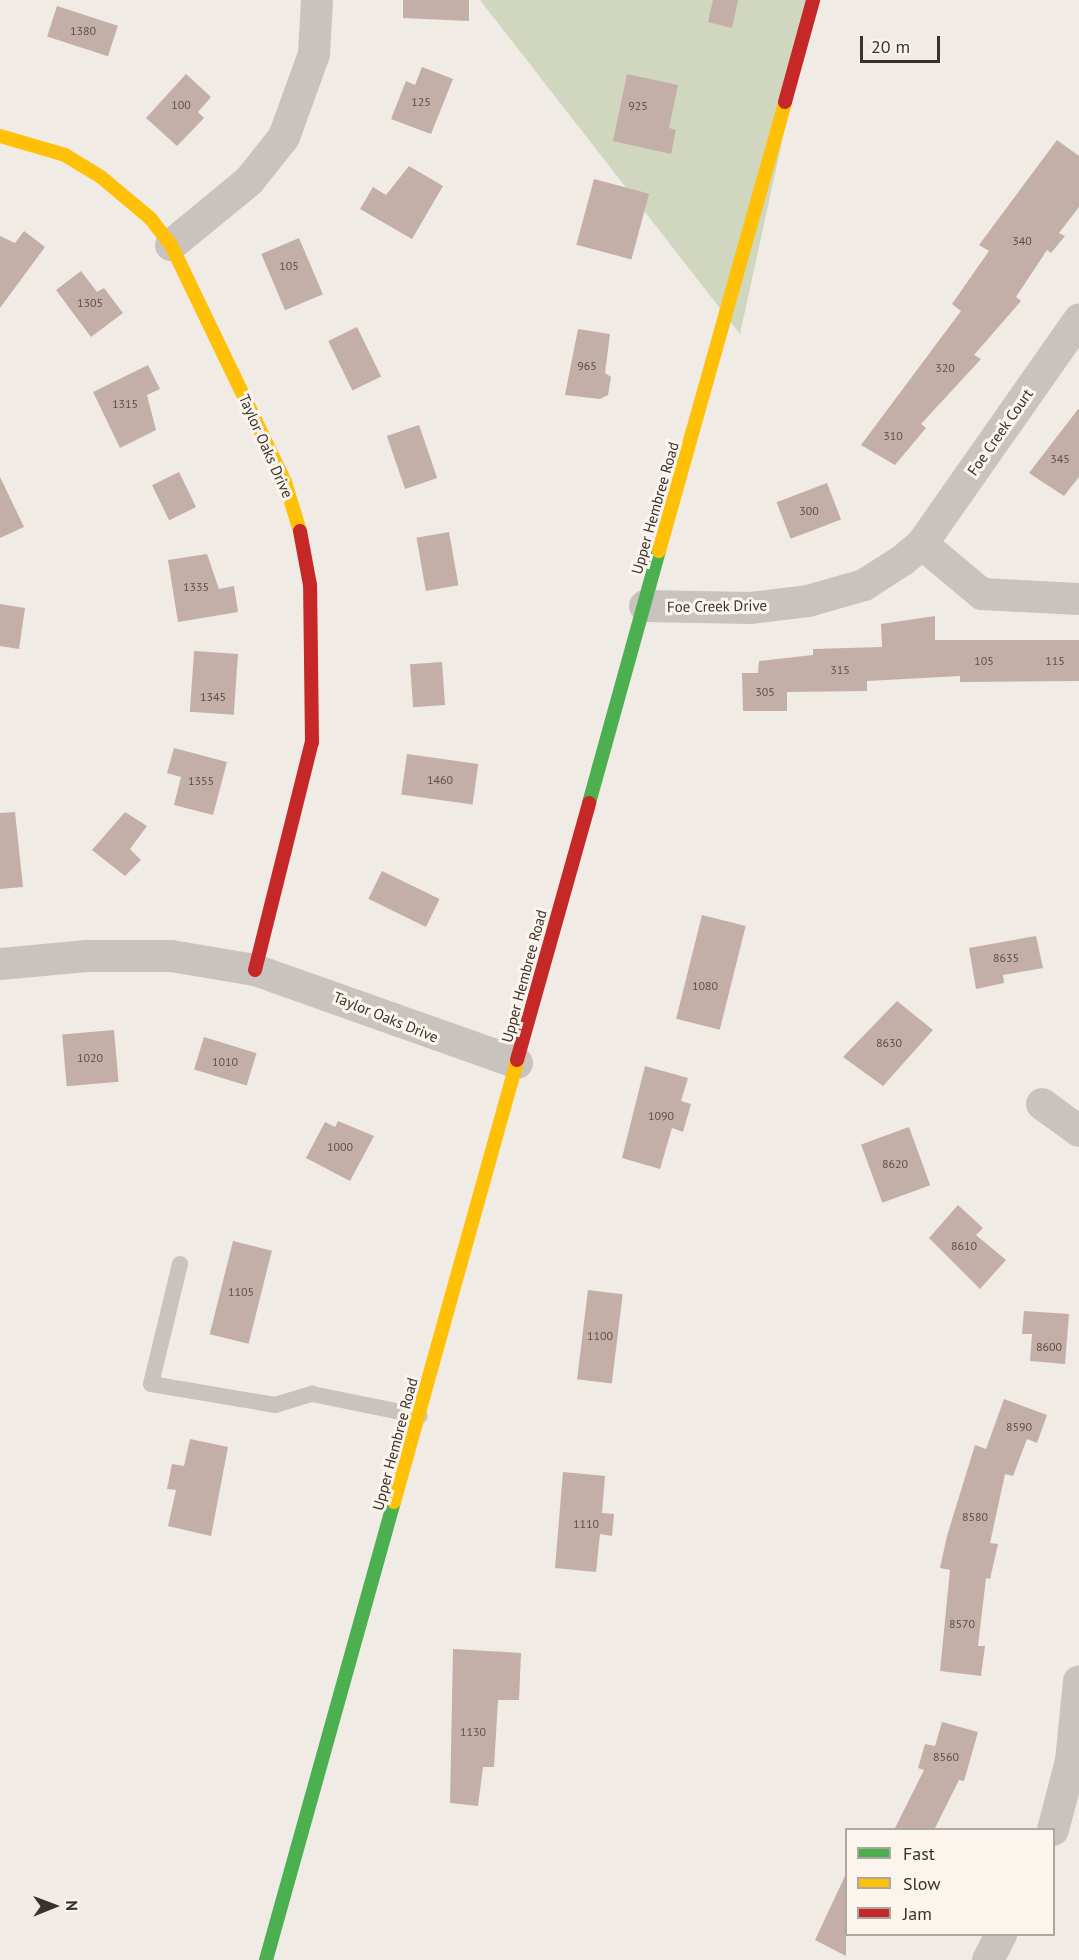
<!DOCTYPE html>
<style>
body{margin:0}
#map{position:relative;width:1079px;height:1960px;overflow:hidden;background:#f0ebe5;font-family:"PT Sans",sans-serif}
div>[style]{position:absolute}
.green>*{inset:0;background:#d1d6bf}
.building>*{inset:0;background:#c3afa7;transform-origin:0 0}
.lane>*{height:16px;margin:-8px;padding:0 8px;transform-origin:8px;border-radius:8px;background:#c9c3be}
.street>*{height:32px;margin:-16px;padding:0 16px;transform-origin:16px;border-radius:16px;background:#c9c3be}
.fast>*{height:14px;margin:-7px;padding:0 7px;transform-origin:7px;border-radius:7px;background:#4caf50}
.slow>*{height:14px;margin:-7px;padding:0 7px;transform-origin:7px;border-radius:7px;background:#ffc107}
.jam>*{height:14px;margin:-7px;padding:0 7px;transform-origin:7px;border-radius:7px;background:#c62828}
span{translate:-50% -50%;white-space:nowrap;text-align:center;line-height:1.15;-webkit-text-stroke:6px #fbf5ee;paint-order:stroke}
.number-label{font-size:12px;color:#5d504a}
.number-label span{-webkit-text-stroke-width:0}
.street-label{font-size:15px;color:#3b302b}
.legend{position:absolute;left:845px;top:1828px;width:210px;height:108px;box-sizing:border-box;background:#fbf5ee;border:2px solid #aea6a0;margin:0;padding:8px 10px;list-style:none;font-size:18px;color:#3b302b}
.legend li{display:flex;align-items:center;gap:12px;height:30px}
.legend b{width:30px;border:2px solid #aea6a0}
.north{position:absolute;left:24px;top:1876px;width:60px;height:60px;-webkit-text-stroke:4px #fbf5ee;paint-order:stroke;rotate:89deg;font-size:16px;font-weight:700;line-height:24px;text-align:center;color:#3b302b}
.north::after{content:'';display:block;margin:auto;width:21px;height:27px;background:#3b302b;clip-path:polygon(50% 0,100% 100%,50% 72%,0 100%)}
.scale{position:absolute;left:860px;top:36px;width:80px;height:27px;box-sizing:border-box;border:3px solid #3b302b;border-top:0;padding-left:8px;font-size:18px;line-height:21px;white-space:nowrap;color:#3b302b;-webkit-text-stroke:4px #fbf5ee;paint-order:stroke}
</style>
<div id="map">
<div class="green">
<div style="clip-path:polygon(480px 0,813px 0,740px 334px)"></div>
</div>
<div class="building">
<div style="clip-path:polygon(403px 0,469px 0,469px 21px,403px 18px)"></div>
<div style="clip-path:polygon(713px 0,738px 0,732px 28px,708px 22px)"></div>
<div style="left:57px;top:6px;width:64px;height:32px;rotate:18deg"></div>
<div style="clip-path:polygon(422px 67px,453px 79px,431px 134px,391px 119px,406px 81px,415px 85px)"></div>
<div style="clip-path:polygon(186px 74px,211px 97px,198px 112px,204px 118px,177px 146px,146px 118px)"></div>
<div style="clip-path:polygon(627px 74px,678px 85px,669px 128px,676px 130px,671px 154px,613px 141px)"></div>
<div style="clip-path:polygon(1057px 140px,1079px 156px,1079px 207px,1059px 233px,1065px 236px,1051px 253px,1047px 250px,1016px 297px,1021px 301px,974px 355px,981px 359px,921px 424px,926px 428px,895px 465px,861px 445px,961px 311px,952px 304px,989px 251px,979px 245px)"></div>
<div style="clip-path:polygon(409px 166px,443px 186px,412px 239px,360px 209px,373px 187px,386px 195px)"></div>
<div style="left:594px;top:179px;width:57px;height:68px;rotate:15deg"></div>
<div style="clip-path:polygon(24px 231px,45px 247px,0 308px,0 236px,15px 243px)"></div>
<div style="left:299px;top:238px;width:61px;height:41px;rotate:67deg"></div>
<div style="clip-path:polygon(81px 271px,97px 292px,104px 288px,123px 313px,91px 337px,56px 290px)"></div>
<div style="left:357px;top:327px;width:55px;height:32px;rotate:64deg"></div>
<div style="clip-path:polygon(578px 329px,610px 334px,605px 373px,611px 377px,608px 395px,600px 399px,565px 395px)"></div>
<div style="clip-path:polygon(148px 365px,160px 389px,147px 395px,156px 430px,120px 448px,93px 392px)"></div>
<div style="clip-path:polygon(1079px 408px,1079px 477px,1064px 496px,1029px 473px)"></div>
<div style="left:419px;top:425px;width:56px;height:34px;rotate:71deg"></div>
<div style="left:179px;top:472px;width:39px;height:30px;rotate:64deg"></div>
<div style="clip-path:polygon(0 477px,24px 527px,0 538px)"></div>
<div style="left:827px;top:483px;width:39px;height:54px;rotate:69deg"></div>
<div style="left:449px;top:532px;width:54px;height:33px;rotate:80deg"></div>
<div style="clip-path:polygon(207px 554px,219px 589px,234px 586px,238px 612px,178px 622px,168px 560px)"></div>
<div style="clip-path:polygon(0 604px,25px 608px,19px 649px,0 646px)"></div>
<div style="clip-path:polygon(935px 616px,935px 640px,1079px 640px,1079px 681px,960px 682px,960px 676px,867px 681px,867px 691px,787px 692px,787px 711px,743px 711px,742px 673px,758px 673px,759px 661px,813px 655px,813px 649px,882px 647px,881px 624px)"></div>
<div style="left:238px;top:654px;width:61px;height:44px;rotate:94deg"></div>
<div style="left:442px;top:662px;width:43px;height:32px;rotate:86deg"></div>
<div style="clip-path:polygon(174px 748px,227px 762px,213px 815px,174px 805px,181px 777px,167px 773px)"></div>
<div style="left:407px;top:754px;width:72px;height:41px;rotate:8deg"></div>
<div style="clip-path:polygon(15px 812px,23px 887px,0 889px,0 813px)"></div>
<div style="clip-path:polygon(125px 812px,147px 826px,130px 849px,141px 860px,125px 876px,92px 850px)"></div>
<div style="left:382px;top:871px;width:64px;height:31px;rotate:26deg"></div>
<div style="left:702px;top:915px;width:45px;height:107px;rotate:14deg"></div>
<div style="clip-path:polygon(1036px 936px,1043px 968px,1003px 975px,1004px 983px,976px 989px,969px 948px)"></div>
<div style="clip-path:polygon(897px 1001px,933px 1030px,883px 1086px,843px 1057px)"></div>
<div style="left:114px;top:1030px;width:52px;height:52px;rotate:85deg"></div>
<div style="left:204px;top:1037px;width:55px;height:34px;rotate:17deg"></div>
<div style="clip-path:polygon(645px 1066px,688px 1078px,681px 1101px,691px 1104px,683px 1132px,672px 1128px,660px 1169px,622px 1158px)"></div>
<div style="clip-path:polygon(338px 1121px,374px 1136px,350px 1181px,306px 1158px,325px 1122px,335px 1127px)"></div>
<div style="left:909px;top:1127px;width:62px;height:51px;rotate:70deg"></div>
<div style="clip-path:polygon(958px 1205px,983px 1228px,976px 1235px,1006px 1260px,980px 1289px,929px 1238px)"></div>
<div style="left:233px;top:1241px;width:40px;height:96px;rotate:14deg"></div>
<div style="left:588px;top:1290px;width:35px;height:90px;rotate:7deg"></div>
<div style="clip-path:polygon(1024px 1311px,1069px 1314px,1065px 1364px,1030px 1361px,1032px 1334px,1022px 1334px)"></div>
<div style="clip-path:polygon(1004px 1399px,1047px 1415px,1037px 1443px,1027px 1439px,1013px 1476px,1005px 1474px,990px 1543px,998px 1544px,990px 1579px,986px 1578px,978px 1646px,985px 1646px,981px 1676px,940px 1671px,950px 1570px,940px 1568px,947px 1536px,975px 1445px,986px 1449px)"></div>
<div style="clip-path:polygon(190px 1439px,228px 1447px,211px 1536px,168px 1526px,176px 1490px,167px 1489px,172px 1464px,184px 1466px)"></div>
<div style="clip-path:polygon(563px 1472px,605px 1476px,602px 1513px,614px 1514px,612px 1536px,600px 1534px,596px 1572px,555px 1568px)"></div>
<div style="clip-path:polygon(453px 1649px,521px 1653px,519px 1700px,498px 1700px,494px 1767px,483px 1767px,478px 1806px,450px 1803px)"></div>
<div style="clip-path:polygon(942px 1722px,978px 1732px,964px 1781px,959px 1780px,934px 1830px,894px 1830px,924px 1770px,918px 1768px,925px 1744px,935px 1746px)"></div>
<div style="clip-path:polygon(846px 1874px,846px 1956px,815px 1940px)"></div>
</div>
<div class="lane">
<div style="left:180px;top:1264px;width:123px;rotate:103.6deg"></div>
<div style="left:151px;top:1384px;width:126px;rotate:9.6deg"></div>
<div style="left:275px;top:1405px;width:39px;rotate:-17deg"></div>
<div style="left:312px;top:1394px;width:110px;rotate:11.5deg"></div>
</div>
<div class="street">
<div style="left:171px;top:245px;width:101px;rotate:-39.4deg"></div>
<div style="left:249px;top:181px;width:56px;rotate:-51.5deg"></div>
<div style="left:284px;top:137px;width:88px;rotate:-70.1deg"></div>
<div style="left:314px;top:54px;width:54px;rotate:-86.8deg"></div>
<div style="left:922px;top:544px;width:78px;rotate:39.8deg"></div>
<div style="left:982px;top:594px;width:97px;rotate:3deg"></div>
<div style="left:645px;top:606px;width:105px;rotate:1.1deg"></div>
<div style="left:750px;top:608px;width:58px;rotate:-6.9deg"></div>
<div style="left:808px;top:601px;width:58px;rotate:-15.9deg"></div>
<div style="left:864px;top:585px;width:46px;rotate:-32.7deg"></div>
<div style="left:903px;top:560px;width:25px;rotate:-40deg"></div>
<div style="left:922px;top:544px;width:274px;rotate:-55deg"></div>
<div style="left:0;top:964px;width:87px;rotate:-5.3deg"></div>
<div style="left:87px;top:956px;width:84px"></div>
<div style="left:171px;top:956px;width:85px;rotate:9.5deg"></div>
<div style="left:255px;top:970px;width:278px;rotate:19.5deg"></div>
<div style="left:1042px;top:1104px;width:46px;rotate:36.1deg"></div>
<div style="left:1053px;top:1830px;width:71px;rotate:-75.4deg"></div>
<div style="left:1071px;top:1761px;width:80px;rotate:-84.3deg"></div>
<div style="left:988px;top:1960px;width:29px;rotate:-63deg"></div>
</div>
<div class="fast">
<div style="left:589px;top:803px;width:262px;rotate:-74.5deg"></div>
<div style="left:266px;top:1960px;width:476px;rotate:-74.4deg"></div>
</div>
<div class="slow">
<div style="left:0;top:136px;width:68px;rotate:16.3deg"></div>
<div style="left:65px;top:155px;width:42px;rotate:31.4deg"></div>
<div style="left:101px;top:177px;width:64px;rotate:39.9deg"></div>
<div style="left:150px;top:218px;width:34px;rotate:52deg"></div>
<div style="left:171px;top:245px;width:263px;rotate:64.3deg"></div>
<div style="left:285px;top:482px;width:51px;rotate:73deg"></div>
<div style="left:659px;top:551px;width:466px;rotate:-74.3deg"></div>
<div style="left:394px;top:1502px;width:459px;rotate:-74.4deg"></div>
</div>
<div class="jam">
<div style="left:785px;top:102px;width:106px;rotate:-74.6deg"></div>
<div style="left:255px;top:970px;width:235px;rotate:-76deg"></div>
<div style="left:312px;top:742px;width:157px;rotate:-90.7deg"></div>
<div style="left:310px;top:585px;width:55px;rotate:-100.5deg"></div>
<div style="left:517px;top:1060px;width:267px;rotate:-74.3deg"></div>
</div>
<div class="number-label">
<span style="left:83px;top:31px">1380</span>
<span style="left:421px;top:102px">125</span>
<span style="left:181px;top:105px">100</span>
<span style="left:638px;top:106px">925</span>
<span style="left:1022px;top:241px">340</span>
<span style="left:289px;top:266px">105</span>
<span style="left:90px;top:303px">1305</span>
<span style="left:587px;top:366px">965</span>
<span style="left:945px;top:368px">320</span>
<span style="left:125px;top:404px">1315</span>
<span style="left:893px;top:436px">310</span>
<span style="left:1060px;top:459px">345</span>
<span style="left:809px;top:511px">300</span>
<span style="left:196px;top:587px">1335</span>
<span style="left:984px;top:661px">105</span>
<span style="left:1055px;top:661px">115</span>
<span style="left:840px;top:670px">315</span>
<span style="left:765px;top:692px">305</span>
<span style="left:213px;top:697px">1345</span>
<span style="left:440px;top:780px">1460</span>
<span style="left:201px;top:781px">1355</span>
<span style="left:1006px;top:958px">8635</span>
<span style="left:705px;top:986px">1080</span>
<span style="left:889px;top:1043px">8630</span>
<span style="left:90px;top:1058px">1020</span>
<span style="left:225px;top:1062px">1010</span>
<span style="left:661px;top:1116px">1090</span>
<span style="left:340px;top:1147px">1000</span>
<span style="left:895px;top:1164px">8620</span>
<span style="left:964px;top:1246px">8610</span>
<span style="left:241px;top:1292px">1105</span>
<span style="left:600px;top:1336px">1100</span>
<span style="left:1049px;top:1347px">8600</span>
<span style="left:1019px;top:1427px">8590</span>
<span style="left:975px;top:1517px">8580</span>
<span style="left:586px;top:1524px">1110</span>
<span style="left:962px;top:1624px">8570</span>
<span style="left:473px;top:1732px">1130</span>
<span style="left:946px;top:1757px">8560</span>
</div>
<div class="street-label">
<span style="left:1000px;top:432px;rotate:-55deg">Foe Creek Court</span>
<span style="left:266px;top:446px;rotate:66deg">Taylor Oaks Drive</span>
<span style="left:655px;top:508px;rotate:-74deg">Upper Hembree Road</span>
<span style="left:717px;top:606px;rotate:-1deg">Foe Creek Drive</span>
<span style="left:524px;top:976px;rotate:-75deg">Upper Hembree Road</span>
<span style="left:386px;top:1017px;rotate:22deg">Taylor Oaks Drive</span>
<span style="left:395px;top:1444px;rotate:-75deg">Upper Hembree Road</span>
</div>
<ul class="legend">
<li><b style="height:8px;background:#4caf50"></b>Fast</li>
<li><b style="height:8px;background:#ffc107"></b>Slow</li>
<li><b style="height:8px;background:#c62828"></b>Jam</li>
</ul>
<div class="north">N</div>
<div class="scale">20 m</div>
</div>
